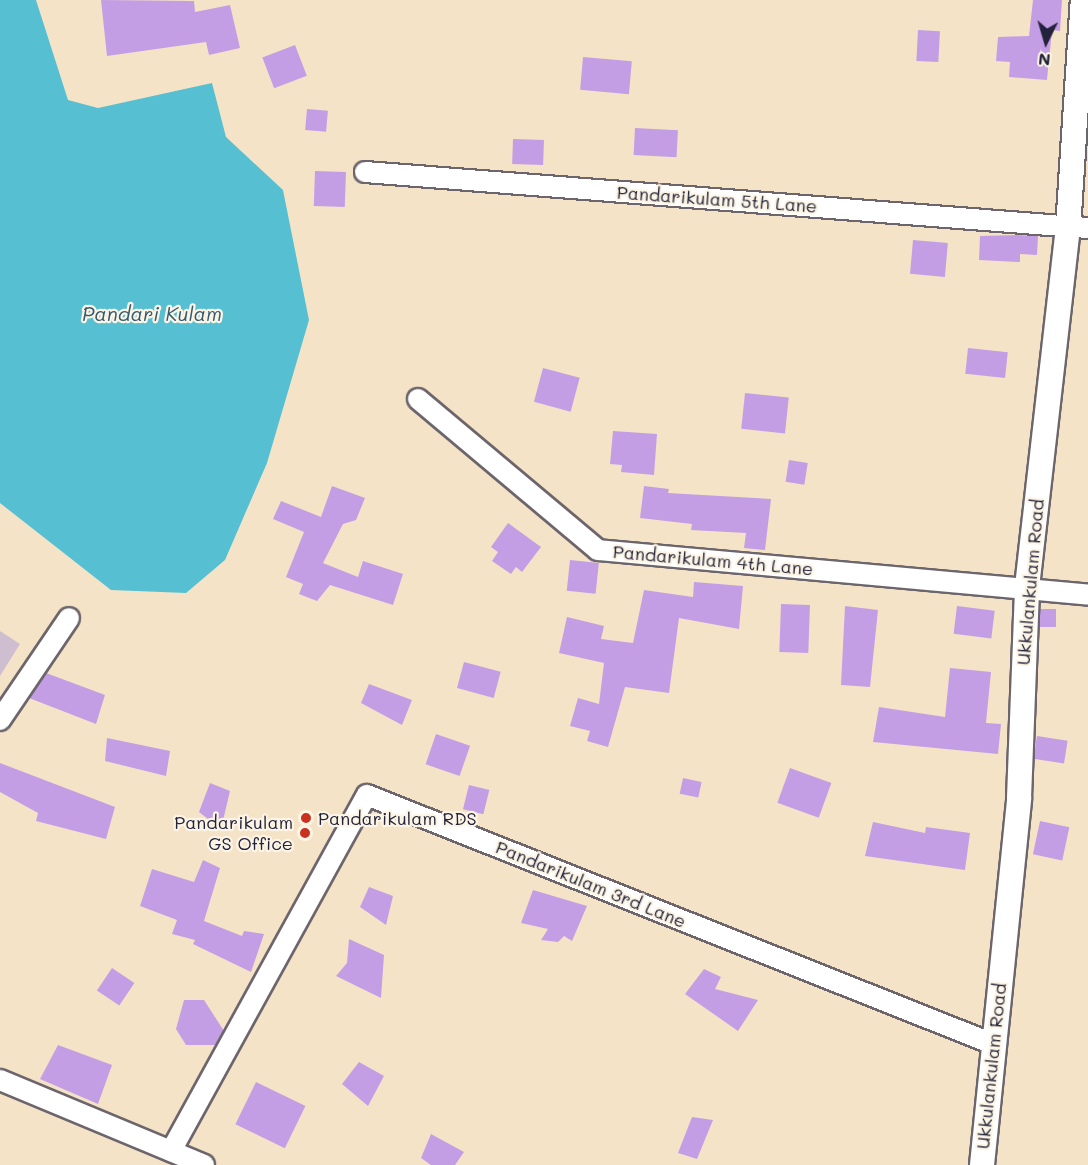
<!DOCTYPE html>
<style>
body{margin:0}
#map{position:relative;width:1088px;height:1165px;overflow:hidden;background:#f5e3c8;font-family:Mali,sans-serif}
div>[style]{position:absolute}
.industrial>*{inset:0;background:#cfbed0}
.water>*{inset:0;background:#56c0d2}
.building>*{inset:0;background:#c49ee4;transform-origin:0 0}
.roads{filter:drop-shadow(2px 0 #6c666c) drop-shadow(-2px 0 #6c666c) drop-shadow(0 2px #6c666c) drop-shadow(0 -2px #6c666c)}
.minor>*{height:20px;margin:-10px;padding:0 10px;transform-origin:10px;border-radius:10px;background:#fff}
.tertiary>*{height:24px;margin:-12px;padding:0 12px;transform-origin:12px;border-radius:12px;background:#fff}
.dots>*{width:16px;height:16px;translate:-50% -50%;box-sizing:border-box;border:3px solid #fcf5e5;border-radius:50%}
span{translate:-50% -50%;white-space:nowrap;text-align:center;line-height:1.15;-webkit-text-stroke:4.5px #fcf5e5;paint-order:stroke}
.street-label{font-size:18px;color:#22223b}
.poi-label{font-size:18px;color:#22223b}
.left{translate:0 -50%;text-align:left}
.right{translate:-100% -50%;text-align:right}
.water-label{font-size:20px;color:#345970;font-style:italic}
.north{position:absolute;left:1016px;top:12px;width:60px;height:60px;-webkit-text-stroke:4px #fcf5e5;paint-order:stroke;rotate:185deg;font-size:16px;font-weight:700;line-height:24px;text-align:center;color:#22223b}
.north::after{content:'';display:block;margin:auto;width:21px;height:27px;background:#22223b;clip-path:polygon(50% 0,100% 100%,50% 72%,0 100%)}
</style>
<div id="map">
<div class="industrial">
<div style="clip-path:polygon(0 631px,20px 644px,0 676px)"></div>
</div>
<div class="water">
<div style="clip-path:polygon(0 0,36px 0,68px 100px,98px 108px,212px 83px,226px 137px,283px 190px,309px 320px,267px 463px,225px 560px,186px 593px,111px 590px,0 503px)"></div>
</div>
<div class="building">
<div style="clip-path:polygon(101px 0,194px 1px,195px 12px,230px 5px,240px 48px,209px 55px,206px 42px,107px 56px)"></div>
<div style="clip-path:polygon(1033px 0,1062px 0,1060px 31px,1052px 30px,1047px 80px,1009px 77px,1010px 62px,996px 61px,998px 37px,1029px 36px)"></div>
<div style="left:918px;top:30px;width:22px;height:31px;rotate:3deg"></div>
<div style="left:295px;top:45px;width:33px;height:35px;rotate:69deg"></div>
<div style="left:583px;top:57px;width:49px;height:33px;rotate:5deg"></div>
<div style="left:307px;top:109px;width:21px;height:21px;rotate:5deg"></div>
<div style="left:635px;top:128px;width:43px;height:27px;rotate:3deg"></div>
<div style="left:513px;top:139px;width:31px;height:25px;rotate:2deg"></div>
<div style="left:315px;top:171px;width:31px;height:35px;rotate:2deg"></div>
<div style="clip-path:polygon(1019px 235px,1038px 236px,1037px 255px,1020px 254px,1020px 262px,979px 260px,980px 236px)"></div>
<div style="left:913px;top:240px;width:35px;height:34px;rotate:5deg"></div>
<div style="left:968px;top:348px;width:40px;height:26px;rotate:6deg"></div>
<div style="left:543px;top:368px;width:38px;height:35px;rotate:15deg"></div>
<div style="left:745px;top:393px;width:44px;height:36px;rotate:6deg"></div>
<div style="clip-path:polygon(613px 431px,657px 434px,654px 475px,621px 472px,622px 465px,610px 464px)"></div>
<div style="left:789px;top:460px;width:19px;height:22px;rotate:9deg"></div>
<div style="clip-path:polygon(332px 486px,365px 498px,356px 520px,343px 524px,323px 563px,358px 577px,363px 561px,403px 574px,393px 605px,330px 585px,317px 601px,299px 594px,303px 584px,286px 577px,304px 532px,273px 519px,281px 501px,321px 517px)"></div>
<div style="clip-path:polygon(644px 486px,669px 489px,668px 493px,771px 499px,765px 550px,744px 548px,746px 533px,691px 530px,692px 524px,640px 518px)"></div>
<div style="clip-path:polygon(508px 523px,541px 547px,522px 572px,516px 567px,511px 574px,492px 561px,498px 552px,491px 547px)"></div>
<div style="left:570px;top:560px;width:29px;height:31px;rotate:6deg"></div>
<div style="clip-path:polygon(694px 582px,743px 586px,739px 629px,679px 618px,669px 693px,625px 687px,608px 747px,587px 741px,590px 731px,570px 726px,578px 698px,599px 704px,604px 663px,559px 653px,567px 617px,604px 626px,601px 639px,633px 643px,644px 590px,693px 597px)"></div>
<div style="left:781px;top:604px;width:29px;height:48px;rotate:2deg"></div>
<div style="clip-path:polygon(845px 606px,878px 610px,870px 687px,841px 685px)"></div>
<div style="left:957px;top:606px;width:38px;height:28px;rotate:7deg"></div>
<div style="left:1040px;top:609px;width:16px;height:18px"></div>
<div style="left:464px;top:662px;width:38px;height:27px;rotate:15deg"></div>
<div style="clip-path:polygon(950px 668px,991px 672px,986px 723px,1001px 724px,998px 754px,873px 742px,879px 707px,945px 717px)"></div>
<div style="clip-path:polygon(46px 673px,105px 695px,96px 724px,29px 698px)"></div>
<div style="clip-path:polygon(369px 684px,412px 700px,402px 725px,361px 703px)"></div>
<div style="left:436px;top:734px;width:36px;height:32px;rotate:19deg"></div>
<div style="left:1037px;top:736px;width:31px;height:23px;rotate:9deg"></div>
<div style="clip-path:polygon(107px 738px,170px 751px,166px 776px,105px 761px)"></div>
<div style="clip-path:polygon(0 763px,115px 807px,106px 839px,36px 821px,38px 813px,0 792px)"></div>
<div style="left:790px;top:768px;width:44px;height:37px;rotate:20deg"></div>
<div style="left:683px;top:778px;width:19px;height:16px;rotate:12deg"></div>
<div style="clip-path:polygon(210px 783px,230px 791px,221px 829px,199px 812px)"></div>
<div style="left:469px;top:785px;width:21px;height:25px;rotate:14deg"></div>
<div style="left:1040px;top:821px;width:30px;height:34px;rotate:12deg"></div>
<div style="clip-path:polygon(873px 822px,925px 833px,926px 827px,970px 833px,965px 870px,865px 856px)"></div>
<div style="clip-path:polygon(203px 860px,220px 868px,204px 921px,242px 936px,244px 931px,264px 934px,251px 972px,193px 944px,195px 940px,172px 934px,177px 920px,140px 906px,152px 869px,194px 882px)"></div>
<div style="clip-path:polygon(369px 887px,393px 896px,386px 925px,360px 907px)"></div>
<div style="clip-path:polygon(533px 890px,587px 906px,572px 941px,564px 936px,558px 942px,541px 940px,548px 929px,521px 923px)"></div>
<div style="clip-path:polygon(349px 939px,384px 955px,381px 998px,336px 976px,347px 963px)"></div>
<div style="left:112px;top:968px;width:27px;height:27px;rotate:34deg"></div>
<div style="clip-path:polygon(704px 969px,721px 977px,715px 989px,758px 1000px,738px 1031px,685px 994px)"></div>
<div style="clip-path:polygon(184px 1000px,204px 1000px,224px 1031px,216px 1045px,186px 1045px,176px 1029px)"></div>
<div style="clip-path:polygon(58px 1045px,112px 1065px,98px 1104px,40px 1079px)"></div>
<div style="clip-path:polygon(359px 1062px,384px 1076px,368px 1106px,342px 1084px)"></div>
<div style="left:256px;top:1082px;width:55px;height:47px;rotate:26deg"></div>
<div style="clip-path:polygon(692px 1117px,713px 1120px,697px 1159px,678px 1153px)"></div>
<div style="clip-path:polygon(431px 1134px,464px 1152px,455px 1165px,431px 1165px,421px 1158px)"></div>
</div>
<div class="roads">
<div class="minor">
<div style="left:365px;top:172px;width:725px;rotate:4.43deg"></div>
<div style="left:418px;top:399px;width:235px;rotate:40deg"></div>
<div style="left:598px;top:550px;width:492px;rotate:5.2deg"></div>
<div style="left:0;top:720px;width:123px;rotate:-55.9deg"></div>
<div style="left:0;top:1080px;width:221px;rotate:22.6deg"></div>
<div style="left:171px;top:1151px;width:406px;rotate:-61.2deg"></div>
<div style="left:367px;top:795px;width:674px;rotate:21.69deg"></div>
</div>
<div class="tertiary">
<div style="left:982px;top:1165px;width:369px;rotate:-84.2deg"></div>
<div style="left:1019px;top:798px;width:211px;rotate:-87.8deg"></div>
<div style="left:1027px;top:587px;width:360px;rotate:-83.5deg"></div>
<div style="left:1068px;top:229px;width:229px;rotate:-86.3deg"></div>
</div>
</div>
<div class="dots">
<div style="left:306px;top:818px;background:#c8321e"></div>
<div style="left:305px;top:833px;background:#c8321e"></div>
</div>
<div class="street-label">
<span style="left:717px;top:199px;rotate:4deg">Pandarikulam 5th Lane</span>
<span style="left:713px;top:560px;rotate:5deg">Pandarikulam 4th Lane</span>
<span style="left:1030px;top:582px;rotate:-85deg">Ukkulankulam Road</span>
<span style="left:591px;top:884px;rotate:22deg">Pandarikulam 3rd Lane</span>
<span style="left:991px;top:1066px;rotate:-84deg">Ukkulankulam Road</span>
</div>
<div class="poi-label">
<span class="left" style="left:318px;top:818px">Pandarikulam RDS</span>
<span class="right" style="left:293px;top:833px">Pandarikulam<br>GS Office</span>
</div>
<div class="water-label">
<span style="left:152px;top:313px">Pandari Kulam</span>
</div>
<div class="north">N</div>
</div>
